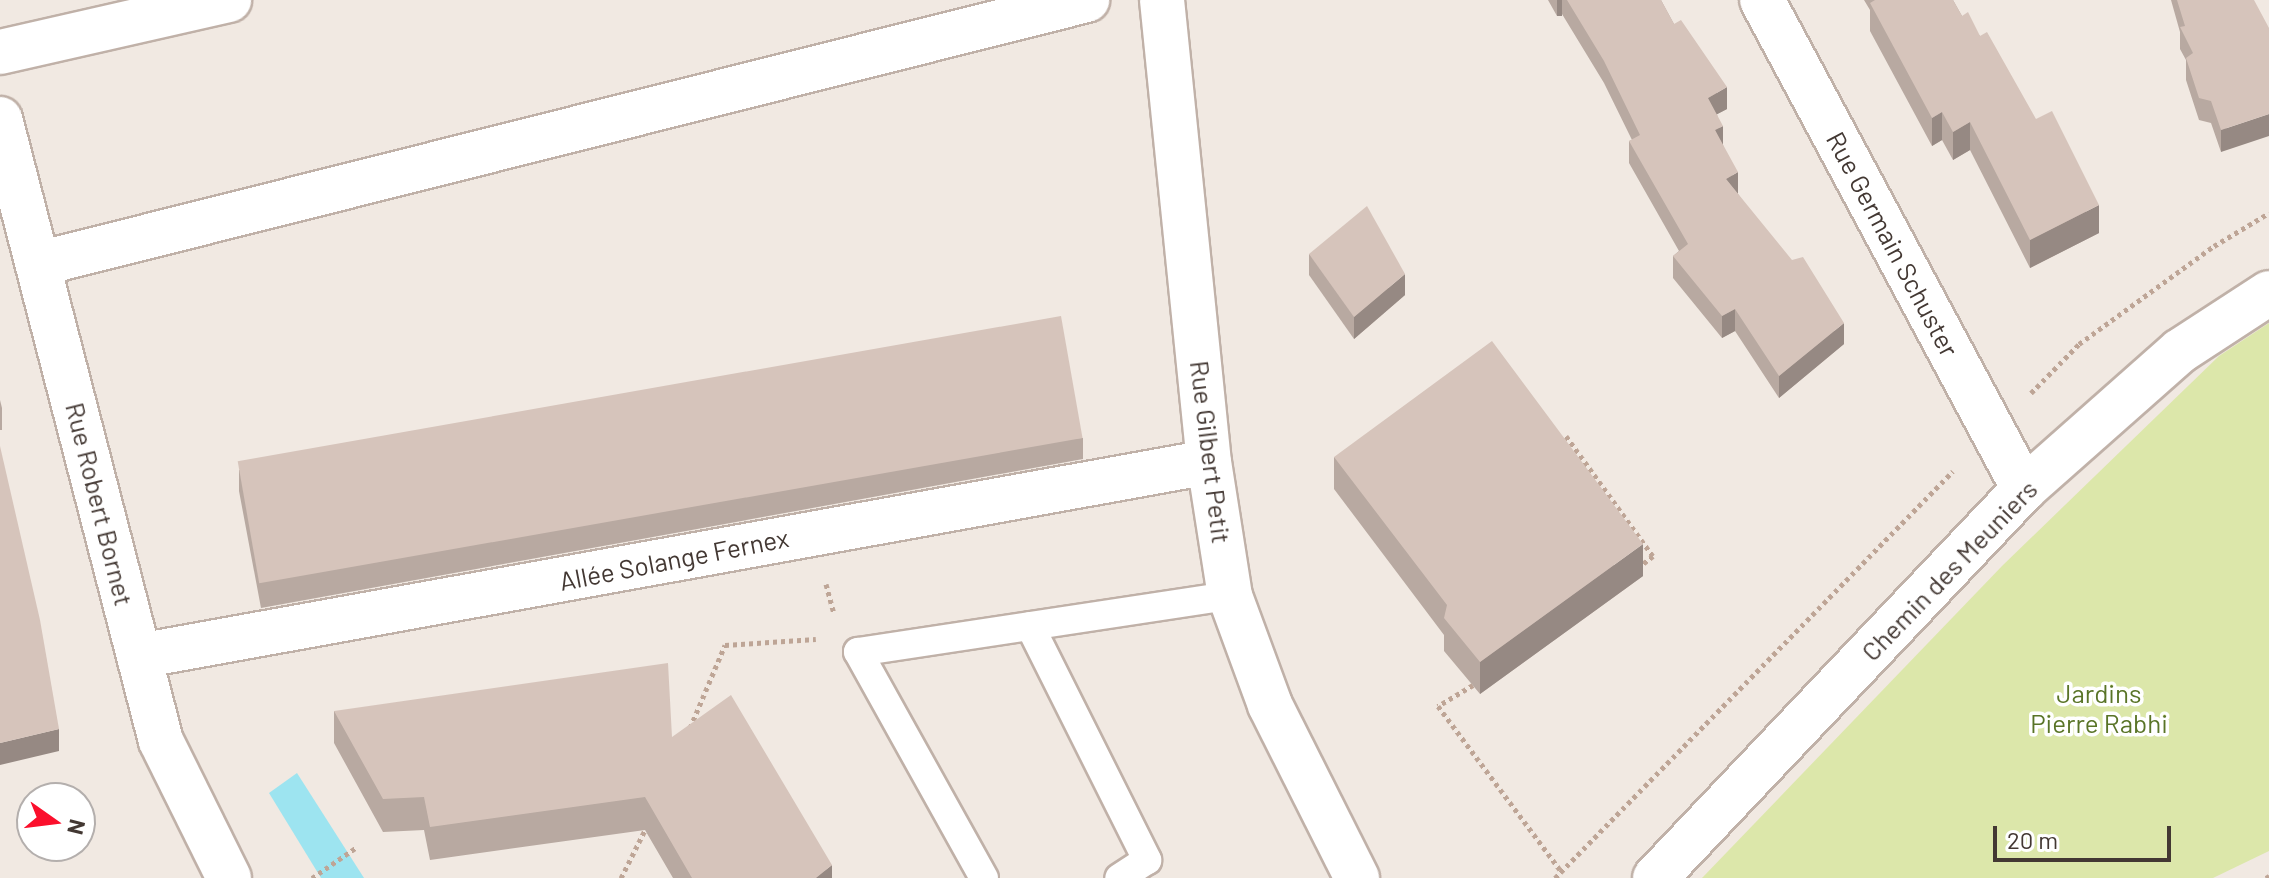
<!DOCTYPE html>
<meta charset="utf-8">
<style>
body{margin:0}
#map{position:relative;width:2269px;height:878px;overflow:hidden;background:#f1e9e2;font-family:Barlow,sans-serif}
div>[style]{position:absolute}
.green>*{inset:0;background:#dce7aa}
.water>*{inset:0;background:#9de4f0}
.path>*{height:5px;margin-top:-2.5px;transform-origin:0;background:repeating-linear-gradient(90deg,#bea596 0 4px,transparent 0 8px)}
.roads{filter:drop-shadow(2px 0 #c0b1a8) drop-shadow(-2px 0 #c0b1a8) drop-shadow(0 2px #c0b1a8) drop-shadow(0 -2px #c0b1a8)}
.lane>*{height:28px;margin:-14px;padding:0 14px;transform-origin:14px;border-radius:14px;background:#fff}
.street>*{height:44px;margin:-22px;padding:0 22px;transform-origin:22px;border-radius:22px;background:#fff}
.wall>*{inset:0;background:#b8a9a1}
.shaded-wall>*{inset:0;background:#968983;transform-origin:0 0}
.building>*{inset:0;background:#d6c4bb;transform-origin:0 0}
span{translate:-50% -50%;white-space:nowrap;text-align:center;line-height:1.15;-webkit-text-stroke:7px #fff;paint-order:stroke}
.street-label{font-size:26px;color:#433833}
.park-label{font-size:26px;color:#597427}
.north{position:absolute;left:16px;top:782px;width:80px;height:80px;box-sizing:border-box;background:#fff;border:2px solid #b4afad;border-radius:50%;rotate:104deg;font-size:22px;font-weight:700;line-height:32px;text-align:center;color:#433833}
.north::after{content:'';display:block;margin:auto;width:28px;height:36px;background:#fb0f2c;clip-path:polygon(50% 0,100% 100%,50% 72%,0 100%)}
.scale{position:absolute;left:1993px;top:826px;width:178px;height:36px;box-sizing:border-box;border:4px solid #433833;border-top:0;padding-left:10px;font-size:24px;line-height:28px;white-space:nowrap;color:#433833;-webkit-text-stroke:6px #fff;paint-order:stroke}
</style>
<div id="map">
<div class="green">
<div style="clip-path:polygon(2269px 323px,2269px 851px,2213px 878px,1702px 878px,2003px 565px,2219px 356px)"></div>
</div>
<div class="water">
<div style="clip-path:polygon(297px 773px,364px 878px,321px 878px,269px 793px)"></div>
</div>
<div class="path">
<div style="left:2031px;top:393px;width:69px;rotate:-45.6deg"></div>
<div style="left:2079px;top:344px;width:167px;rotate:-36deg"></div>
<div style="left:2214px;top:246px;width:64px;rotate:-31deg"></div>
<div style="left:1566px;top:436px;width:148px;rotate:54.1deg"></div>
<div style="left:1653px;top:556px;width:18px;rotate:142deg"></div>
<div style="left:826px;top:584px;width:30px;rotate:75deg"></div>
<div style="left:1473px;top:685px;width:41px;rotate:149deg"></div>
<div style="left:1438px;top:706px;width:206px;rotate:53.3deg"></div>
<div style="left:690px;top:728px;width:90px;rotate:-67.1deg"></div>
<div style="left:725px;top:645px;width:91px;rotate:-3.8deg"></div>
<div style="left:312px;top:878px;width:55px;rotate:-34.6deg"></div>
<div style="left:621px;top:878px;width:54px;rotate:-63.4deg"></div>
<div style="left:1555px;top:878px;width:569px;rotate:-45.64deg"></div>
<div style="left:2266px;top:878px;width:4px;rotate:-34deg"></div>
</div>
<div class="roads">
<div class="lane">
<div style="left:1030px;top:626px;width:262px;rotate:63.4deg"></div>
<div style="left:1147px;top:860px;width:33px;rotate:147deg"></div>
<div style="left:984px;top:878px;width:259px;rotate:-119.1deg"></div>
<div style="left:858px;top:652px;width:376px;rotate:-8.6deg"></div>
</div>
<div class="street">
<div style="left:1162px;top:0;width:464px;rotate:84.2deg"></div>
<div style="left:1209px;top:462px;width:136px;rotate:81.1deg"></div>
<div style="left:1230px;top:596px;width:116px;rotate:69.8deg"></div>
<div style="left:1270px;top:705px;width:194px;rotate:63.3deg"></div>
<div style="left:1762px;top:0;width:555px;rotate:61.82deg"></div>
<div style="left:0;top:52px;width:235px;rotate:-12.8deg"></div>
<div style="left:0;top:119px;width:642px;rotate:75.49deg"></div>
<div style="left:161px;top:741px;width:153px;rotate:63.6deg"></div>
<div style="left:38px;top:264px;width:1082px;rotate:-14.13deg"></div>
<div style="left:139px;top:656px;width:1087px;rotate:-10.28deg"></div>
<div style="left:1655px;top:878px;width:536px;rotate:-46.51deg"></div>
<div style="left:2024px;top:489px;width:208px;rotate:-41.5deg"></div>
<div style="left:2180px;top:351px;width:106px;rotate:-33.1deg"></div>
</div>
</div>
<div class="wall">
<div style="clip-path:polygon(1548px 0,1661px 0,1674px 24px,1727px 109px,1717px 114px,1723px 145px,1738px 194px,1844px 344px,1779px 398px,1735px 331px,1722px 338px,1673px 278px,1673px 256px,1679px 251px,1629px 163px,1629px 141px,1632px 140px,1604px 83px,1562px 14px,1557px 16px)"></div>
<div style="clip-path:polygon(1864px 0,1953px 0,1962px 16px,1980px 36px,2099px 233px,2030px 268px,1970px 150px,1953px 160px,1942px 140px,1932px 146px,1870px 31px,1870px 10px)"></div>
<div style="clip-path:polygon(2171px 0,2254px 0,2221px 152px,2211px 123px,2199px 120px,2186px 80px,2186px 60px,2180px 49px,2180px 32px)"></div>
<div style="clip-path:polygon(1309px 254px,1405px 295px,1354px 339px,1309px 275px)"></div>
<div style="clip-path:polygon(0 400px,2px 408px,2px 430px,0 430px)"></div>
<div style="clip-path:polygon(1083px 438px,1083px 459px,261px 608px,239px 491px,239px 470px)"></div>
<div style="clip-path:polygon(1334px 457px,1643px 576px,1480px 694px,1444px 651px,1444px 635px,1334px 489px)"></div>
<div style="clip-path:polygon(334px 711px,672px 737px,832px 878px,673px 878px,645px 830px,430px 860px,424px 830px,383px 832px,334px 743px)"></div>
</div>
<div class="shaded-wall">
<div style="left:1557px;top:0;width:5px;height:16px"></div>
<div style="clip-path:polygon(1727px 87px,1727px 109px,1708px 119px,1708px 98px)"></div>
<div style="clip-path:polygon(1942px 112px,1942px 140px,1932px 146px,1932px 118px)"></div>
<div style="clip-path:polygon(2269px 114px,2269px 136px,2221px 152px,2221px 130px)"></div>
<div style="clip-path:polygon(1970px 122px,1970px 150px,1953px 160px,1953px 132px)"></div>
<div style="clip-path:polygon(1723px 126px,1723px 147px,1715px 130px)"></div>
<div style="clip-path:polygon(1738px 172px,1738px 194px,1726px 179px)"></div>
<div style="clip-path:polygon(2099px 205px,2099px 233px,2030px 268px,2030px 240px)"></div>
<div style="clip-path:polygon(1405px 274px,1405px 295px,1354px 339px,1354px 317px)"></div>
<div style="clip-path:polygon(1735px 309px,1735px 331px,1722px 338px,1722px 316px)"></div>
<div style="clip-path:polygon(1844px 323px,1844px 344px,1779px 398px,1779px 376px)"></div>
<div style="clip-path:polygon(1643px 544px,1643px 576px,1480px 694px,1480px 662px)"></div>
<div style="clip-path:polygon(59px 729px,59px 751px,0 765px,0 743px)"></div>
<div style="clip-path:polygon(832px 865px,832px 878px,815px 878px)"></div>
</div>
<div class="building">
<div style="clip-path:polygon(1567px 0,1661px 0,1674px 24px,1681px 20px,1727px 87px,1708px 98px,1723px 126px,1715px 130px,1738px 172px,1726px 179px,1792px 260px,1803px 257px,1844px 323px,1779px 376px,1735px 309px,1722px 316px,1673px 256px,1688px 244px,1629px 141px,1640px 135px,1604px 61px)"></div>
<div style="clip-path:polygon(1875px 0,1953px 0,1962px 16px,1968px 12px,1980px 36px,1987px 32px,2036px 119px,2052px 111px,2099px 205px,2030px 240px,1970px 122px,1953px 132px,1942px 112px,1932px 118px,1870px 3px)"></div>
<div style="clip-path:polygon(2177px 0,2254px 0,2269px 28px,2269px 114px,2221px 130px,2211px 101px,2199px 98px,2186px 58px,2193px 53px,2180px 27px,2185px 26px)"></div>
<div style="clip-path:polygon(1367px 206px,1405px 274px,1354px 317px,1309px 254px)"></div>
<div style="left:1061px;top:316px;width:124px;height:836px;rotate:80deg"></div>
<div style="clip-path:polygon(1492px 341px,1643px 544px,1480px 662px,1444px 618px,1447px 605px,1334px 457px)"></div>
<div style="clip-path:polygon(0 446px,40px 620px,59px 729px,0 743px)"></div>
<div style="clip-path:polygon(668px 663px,672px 737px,731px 695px,832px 865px,816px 878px,692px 878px,645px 797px,430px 827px,424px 797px,383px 799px,334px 711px)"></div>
</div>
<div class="street-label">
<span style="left:1893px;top:244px;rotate:62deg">Rue Germain Schuster</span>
<span style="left:1211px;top:452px;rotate:83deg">Rue Gilbert Petit</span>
<span style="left:100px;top:504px;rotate:76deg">Rue Robert Bornet</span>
<span style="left:674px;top:559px;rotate:-11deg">Allée Solange Fernex</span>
<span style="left:1949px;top:570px;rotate:-46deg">Chemin des Meuniers</span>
</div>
<div class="park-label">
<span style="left:2099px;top:708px">Jardins<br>Pierre Rabhi</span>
</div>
<div class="north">N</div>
<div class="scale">20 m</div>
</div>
